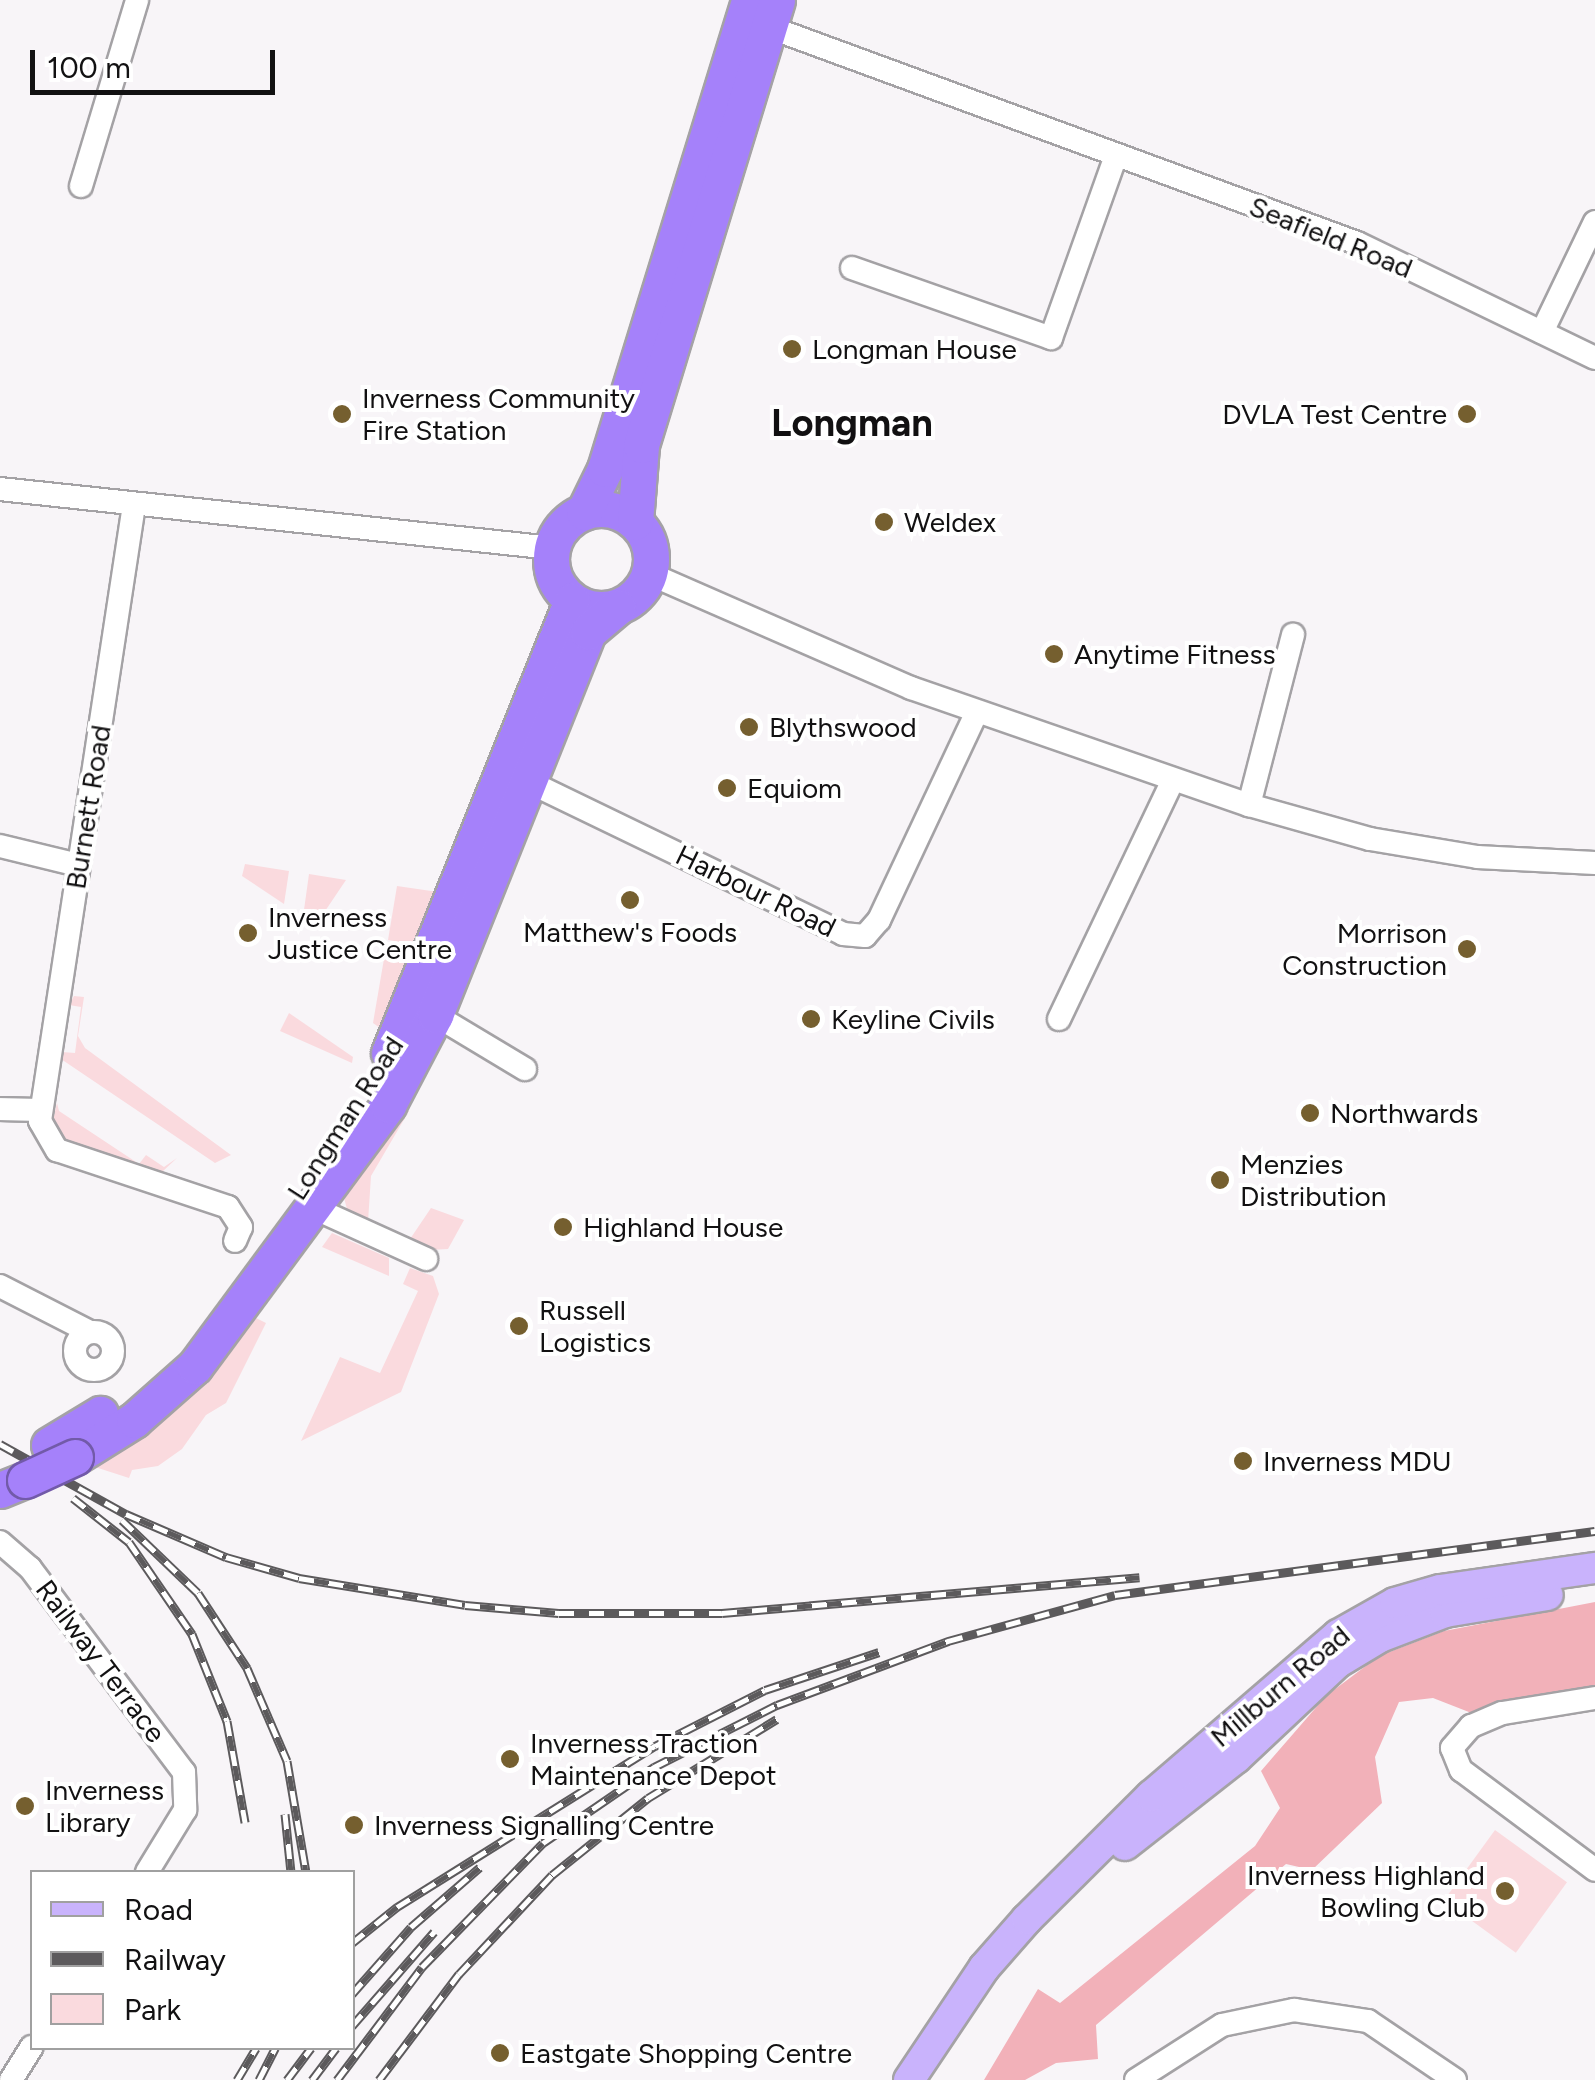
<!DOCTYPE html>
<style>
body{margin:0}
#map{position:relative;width:1595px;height:2080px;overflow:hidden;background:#f8f5f8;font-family:Figtree,sans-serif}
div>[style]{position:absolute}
.green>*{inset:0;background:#fadade;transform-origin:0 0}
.forest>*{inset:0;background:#f2b1b9}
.roads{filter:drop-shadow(2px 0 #a4a2a5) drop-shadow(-2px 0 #a4a2a5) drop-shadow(0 2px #a4a2a5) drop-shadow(0 -2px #a4a2a5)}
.minor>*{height:22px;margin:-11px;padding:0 11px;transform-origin:11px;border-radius:11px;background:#fff}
.minor>.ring{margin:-11px;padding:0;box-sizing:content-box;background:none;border:22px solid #fff;border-radius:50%}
.major>*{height:30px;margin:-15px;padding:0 15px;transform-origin:15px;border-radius:15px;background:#c9b3fc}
.highway>*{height:35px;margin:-17.5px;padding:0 17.5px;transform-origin:17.5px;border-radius:17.5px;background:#a581fa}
.highway>.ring{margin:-17.5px;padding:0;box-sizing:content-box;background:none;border:35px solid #a581fa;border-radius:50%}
.rail>*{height:9px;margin-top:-4.5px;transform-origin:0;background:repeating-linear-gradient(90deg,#fff 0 15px,#5c5a5c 0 30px);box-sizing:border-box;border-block:2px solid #5c5a5c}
.bridges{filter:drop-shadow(2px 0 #725aa9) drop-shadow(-2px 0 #725aa9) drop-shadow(0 2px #725aa9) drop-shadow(0 -2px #725aa9)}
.highway-bridge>*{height:35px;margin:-17.5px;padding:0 17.5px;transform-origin:17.5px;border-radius:17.5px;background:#a581fa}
.dots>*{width:28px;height:28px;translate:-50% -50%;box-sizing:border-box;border:5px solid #fff;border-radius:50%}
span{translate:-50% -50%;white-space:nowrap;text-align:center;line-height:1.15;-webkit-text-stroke:8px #fff;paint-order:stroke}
.street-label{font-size:28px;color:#121112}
.poi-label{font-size:28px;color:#121112}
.left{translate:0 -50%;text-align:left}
.right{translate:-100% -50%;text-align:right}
.district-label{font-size:38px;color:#121112;font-weight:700}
.legend{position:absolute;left:30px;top:1870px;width:325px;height:180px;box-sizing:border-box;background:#fff;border:2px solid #a0a0a0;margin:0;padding:12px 18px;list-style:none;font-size:30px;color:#121112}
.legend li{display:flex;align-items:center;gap:20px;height:50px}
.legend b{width:50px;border:2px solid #a0a0a0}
.scale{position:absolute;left:30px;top:50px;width:245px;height:45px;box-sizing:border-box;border:5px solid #121112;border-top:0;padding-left:12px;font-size:30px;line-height:35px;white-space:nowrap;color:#121112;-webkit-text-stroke:8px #fff;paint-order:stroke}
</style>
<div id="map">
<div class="green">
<div style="clip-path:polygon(245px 864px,289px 871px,284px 904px,242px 876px)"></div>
<div style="clip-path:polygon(309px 874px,346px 880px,315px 926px,303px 917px)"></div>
<div style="clip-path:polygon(397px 886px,438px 892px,418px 945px,388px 940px)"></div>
<div style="clip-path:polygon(385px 953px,412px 958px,380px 1028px,373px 1023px)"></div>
<div style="clip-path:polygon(74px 996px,84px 997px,78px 1036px,85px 1048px,231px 1155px,215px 1163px,61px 1059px,62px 1052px,75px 1053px,81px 1007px,69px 1005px)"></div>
<div style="clip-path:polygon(289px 1013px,353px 1057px,352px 1063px,280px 1031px)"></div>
<div style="clip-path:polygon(57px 1103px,59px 1111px,139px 1164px,146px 1155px,164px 1167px,177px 1158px,162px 1172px,64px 1141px,52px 1124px)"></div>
<div style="clip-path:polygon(402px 1108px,409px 1111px,371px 1176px,368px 1222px,347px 1209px,344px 1198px)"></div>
<div style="clip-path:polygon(431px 1208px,464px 1220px,448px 1249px,429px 1250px,408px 1242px)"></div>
<div style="clip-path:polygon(332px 1233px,389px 1258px,389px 1276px,322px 1247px)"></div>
<div style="clip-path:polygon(410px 1268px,433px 1276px,439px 1294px,401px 1392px,301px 1441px,340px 1357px,380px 1373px,418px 1291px,403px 1284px)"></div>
<div style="clip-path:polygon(256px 1318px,266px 1323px,226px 1403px,206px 1415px,182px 1449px,158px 1466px,132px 1470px,129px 1478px,95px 1467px,181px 1404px)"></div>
<div style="left:1495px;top:1830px;width:89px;height:87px;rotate:36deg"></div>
</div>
<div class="forest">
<div style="clip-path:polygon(1595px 1602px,1595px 1688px,1474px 1714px,1433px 1698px,1399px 1702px,1375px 1757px,1382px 1803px,1312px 1870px,1286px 1864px,1096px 2025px,1098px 2059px,1056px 2063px,1025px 2080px,984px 2080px,1038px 1989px,1060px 2003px,1255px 1846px,1280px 1808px,1261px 1771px,1326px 1696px,1379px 1656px,1444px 1631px)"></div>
</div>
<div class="roads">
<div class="minor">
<div style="left:769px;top:27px;width:626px;rotate:20.17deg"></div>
<div style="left:1357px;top:243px;width:264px;rotate:25.8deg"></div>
<div style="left:81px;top:186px;width:194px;rotate:-73.2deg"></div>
<div style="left:852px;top:268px;width:211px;rotate:19.4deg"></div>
<div style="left:1051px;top:338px;width:194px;rotate:-70.4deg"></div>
<div style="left:1542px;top:332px;width:122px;rotate:-64.3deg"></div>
<div style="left:0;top:489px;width:555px;rotate:6.1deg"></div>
<div style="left:134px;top:505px;width:623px;rotate:98.68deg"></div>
<div style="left:40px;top:1121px;width:34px;rotate:60deg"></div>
<div style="left:57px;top:1150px;width:180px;rotate:18.4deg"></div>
<div style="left:228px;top:1207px;width:24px;rotate:57deg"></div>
<div style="left:241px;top:1227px;width:15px;rotate:113deg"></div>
<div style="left:650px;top:574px;width:285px;rotate:23.6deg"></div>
<div style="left:911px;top:688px;width:358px;rotate:19.1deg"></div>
<div style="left:1249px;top:805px;width:126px;rotate:15.7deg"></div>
<div style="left:1370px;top:839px;width:109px;rotate:9.5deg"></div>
<div style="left:1477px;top:857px;width:118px;rotate:2.9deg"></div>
<div style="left:529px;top:782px;width:349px;rotate:25.8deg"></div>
<div style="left:843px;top:934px;width:22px;rotate:5deg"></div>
<div style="left:865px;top:936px;width:21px;rotate:-49deg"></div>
<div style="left:879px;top:920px;width:230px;rotate:-64.8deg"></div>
<div style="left:1249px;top:805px;width:176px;rotate:-75.5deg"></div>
<div style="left:0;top:846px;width:80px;rotate:13.7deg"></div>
<div style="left:435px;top:1015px;width:105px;rotate:31deg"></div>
<div style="left:1059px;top:1019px;width:265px;rotate:-64.5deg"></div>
<div style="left:0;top:1109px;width:40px;rotate:1.4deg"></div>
<div style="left:316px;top:1209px;width:121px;rotate:24.4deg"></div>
<div style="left:0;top:1286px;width:101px;rotate:27.1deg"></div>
<div class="ring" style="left:75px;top:1332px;width:16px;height:16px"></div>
<div style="left:0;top:1542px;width:40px;rotate:41deg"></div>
<div style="left:30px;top:1568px;width:256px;rotate:53deg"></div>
<div style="left:184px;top:1772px;width:38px;rotate:88deg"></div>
<div style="left:185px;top:1810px;width:73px;rotate:121.5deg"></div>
<div style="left:1595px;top:1698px;width:94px;rotate:170.8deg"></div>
<div style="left:1502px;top:1713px;width:34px;rotate:157deg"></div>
<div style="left:1471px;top:1726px;width:29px;rotate:131deg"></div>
<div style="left:1452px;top:1748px;width:24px;rotate:68deg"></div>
<div style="left:1461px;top:1770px;width:167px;rotate:36.7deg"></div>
<div style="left:11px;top:2080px;width:39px;rotate:-58deg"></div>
<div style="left:1136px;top:2080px;width:102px;rotate:-32.6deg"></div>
<div style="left:1222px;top:2025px;width:74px;rotate:-11.8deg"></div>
<div style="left:1294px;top:2010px;width:75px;rotate:8.5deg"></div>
<div style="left:1368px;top:2021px;width:105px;rotate:34.1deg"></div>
</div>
<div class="major">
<div style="left:1125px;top:1845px;width:141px;rotate:-38.1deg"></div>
<div style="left:1236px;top:1758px;width:139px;rotate:-43.2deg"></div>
<div style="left:1337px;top:1663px;width:50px;rotate:-31.2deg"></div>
<div style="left:1380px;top:1637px;width:70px;rotate:-21deg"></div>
<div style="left:1445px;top:1612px;width:104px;rotate:-9.4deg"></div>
<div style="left:909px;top:2080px;width:135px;rotate:-56.2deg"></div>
<div style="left:984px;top:1968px;width:65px;rotate:-48.7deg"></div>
<div style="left:1027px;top:1919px;width:175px;rotate:-44.8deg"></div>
<div style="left:1151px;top:1796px;width:247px;rotate:-40.7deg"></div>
<div style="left:1338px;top:1635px;width:65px;rotate:-29.3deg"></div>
<div style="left:1395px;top:1603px;width:47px;rotate:-16.1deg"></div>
<div style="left:1440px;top:1590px;width:157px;rotate:-8.1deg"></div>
</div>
<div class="highway">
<div class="ring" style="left:551px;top:509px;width:65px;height:65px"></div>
<div style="left:584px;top:512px;width:48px;rotate:-64deg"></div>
<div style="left:605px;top:469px;width:491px;rotate:-72.9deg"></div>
<div style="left:635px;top:522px;width:77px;rotate:-85.5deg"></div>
<div style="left:641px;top:445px;width:465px;rotate:-73deg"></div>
<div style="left:389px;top:1053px;width:488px;rotate:-68deg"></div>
<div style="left:49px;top:1445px;width:60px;rotate:-31.3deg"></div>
<div style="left:75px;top:1457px;width:70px;rotate:-32.1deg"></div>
<div style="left:134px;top:1420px;width:81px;rotate:-41.5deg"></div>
<div style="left:195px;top:1366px;width:325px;rotate:-53.5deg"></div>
<div style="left:388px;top:1105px;width:102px;rotate:-62.4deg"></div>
<div style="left:435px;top:1015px;width:412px;rotate:-68.2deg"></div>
<div style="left:588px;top:632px;width:39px;rotate:-40deg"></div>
<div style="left:0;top:1490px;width:27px;rotate:-22deg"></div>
</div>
</div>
<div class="rail">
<div style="left:0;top:1444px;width:144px;rotate:29.1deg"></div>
<div style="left:126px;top:1514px;width:109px;rotate:23.3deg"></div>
<div style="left:226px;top:1557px;width:76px;rotate:16deg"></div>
<div style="left:299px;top:1578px;width:168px;rotate:9.2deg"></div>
<div style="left:465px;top:1605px;width:94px;rotate:4.9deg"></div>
<div style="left:559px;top:1613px;width:163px"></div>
<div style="left:722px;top:1613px;width:419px;rotate:-4.9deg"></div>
<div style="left:73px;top:1498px;width:71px;rotate:38.2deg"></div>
<div style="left:129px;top:1542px;width:112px;rotate:55.6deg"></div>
<div style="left:192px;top:1634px;width:94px;rotate:68.1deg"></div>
<div style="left:227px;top:1721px;width:103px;rotate:79.9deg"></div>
<div style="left:122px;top:1520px;width:105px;rotate:43.8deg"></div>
<div style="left:198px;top:1593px;width:90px;rotate:56.8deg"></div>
<div style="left:247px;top:1668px;width:101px;rotate:66.7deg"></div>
<div style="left:287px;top:1761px;width:113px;rotate:80.3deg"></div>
<div style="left:285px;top:1814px;width:58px;rotate:84.1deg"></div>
<div style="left:352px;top:1943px;width:58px;rotate:-38.7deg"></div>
<div style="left:397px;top:1907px;width:304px;rotate:-32deg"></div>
<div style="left:655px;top:1746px;width:123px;rotate:-27deg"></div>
<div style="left:765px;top:1690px;width:120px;rotate:-18.4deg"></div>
<div style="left:352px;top:1994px;width:89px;rotate:-48.6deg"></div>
<div style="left:411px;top:1927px;width:91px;rotate:-41deg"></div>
<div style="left:352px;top:2026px;width:125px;rotate:-48.9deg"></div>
<div style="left:237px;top:2080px;width:37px;rotate:-59deg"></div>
<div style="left:259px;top:2080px;width:36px;rotate:-63deg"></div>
<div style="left:287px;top:2080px;width:40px;rotate:-53deg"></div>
<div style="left:312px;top:2080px;width:40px;rotate:-53deg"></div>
<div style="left:337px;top:2080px;width:141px;rotate:-53deg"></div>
<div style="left:422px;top:1967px;width:173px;rotate:-45.7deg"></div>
<div style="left:543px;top:1843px;width:135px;rotate:-34.4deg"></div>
<div style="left:654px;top:1767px;width:138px;rotate:-26.8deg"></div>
<div style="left:777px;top:1705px;width:183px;rotate:-20.5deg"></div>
<div style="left:948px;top:1641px;width:173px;rotate:-15.4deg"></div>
<div style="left:1115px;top:1595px;width:484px;rotate:-7.6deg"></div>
<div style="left:379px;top:2080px;width:133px;rotate:-53deg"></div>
<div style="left:459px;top:1974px;width:136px;rotate:-46.8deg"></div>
<div style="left:552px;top:1875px;width:123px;rotate:-38.7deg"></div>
<div style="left:648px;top:1798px;width:151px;rotate:-31.5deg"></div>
</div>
<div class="bridges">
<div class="highway-bridge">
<div style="left:25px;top:1480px;width:55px;rotate:-24.7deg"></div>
</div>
</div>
<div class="dots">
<div style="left:792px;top:349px;background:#755f2f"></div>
<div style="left:342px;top:414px;background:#755f2f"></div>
<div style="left:1467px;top:414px;background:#755f2f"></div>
<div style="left:884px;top:522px;background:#755f2f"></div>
<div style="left:1054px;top:654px;background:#755f2f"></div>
<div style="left:749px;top:727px;background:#755f2f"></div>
<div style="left:727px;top:788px;background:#755f2f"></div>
<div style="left:630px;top:900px;background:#755f2f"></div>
<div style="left:248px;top:933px;background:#755f2f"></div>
<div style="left:1467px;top:949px;background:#755f2f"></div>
<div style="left:811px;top:1019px;background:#755f2f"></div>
<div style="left:1310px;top:1113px;background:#755f2f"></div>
<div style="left:1220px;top:1180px;background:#755f2f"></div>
<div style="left:563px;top:1227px;background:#755f2f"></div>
<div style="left:519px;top:1326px;background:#755f2f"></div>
<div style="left:1243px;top:1461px;background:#755f2f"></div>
<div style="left:510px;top:1759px;background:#755f2f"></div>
<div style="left:25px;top:1806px;background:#755f2f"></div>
<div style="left:354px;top:1825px;background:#755f2f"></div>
<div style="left:1505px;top:1891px;background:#755f2f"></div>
<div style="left:500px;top:2053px;background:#755f2f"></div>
</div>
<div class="street-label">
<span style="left:1331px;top:237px;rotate:22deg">Seafield Road</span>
<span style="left:88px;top:807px;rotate:-81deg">Burnett Road</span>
<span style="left:756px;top:891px;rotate:26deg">Harbour Road</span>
<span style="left:345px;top:1118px;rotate:-57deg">Longman Road</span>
<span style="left:101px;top:1661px;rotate:53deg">Railway Terrace</span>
<span style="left:1280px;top:1686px;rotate:-40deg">Millburn Road</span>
</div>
<div class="poi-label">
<span class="left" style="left:812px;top:349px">Longman House</span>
<span class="left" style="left:362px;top:414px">Inverness Community<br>Fire Station</span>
<span class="right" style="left:1447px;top:414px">DVLA Test Centre</span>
<span class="left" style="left:904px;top:522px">Weldex</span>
<span class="left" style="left:1074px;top:654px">Anytime Fitness</span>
<span class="left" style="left:769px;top:727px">Blythswood</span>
<span class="left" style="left:747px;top:788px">Equiom</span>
<span class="left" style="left:268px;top:933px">Inverness<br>Justice Centre</span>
<span style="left:630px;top:932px">Matthew's Foods</span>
<span class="right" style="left:1447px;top:949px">Morrison<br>Construction</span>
<span class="left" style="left:831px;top:1019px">Keyline Civils</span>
<span class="left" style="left:1330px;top:1113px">Northwards</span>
<span class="left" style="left:1240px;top:1180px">Menzies<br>Distribution</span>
<span class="left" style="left:583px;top:1227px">Highland House</span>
<span class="left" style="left:539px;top:1326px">Russell<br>Logistics</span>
<span class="left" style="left:1263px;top:1461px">Inverness MDU</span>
<span class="left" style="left:530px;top:1759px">Inverness Traction<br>Maintenance Depot</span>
<span class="left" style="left:45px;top:1806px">Inverness<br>Library</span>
<span class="left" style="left:374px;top:1825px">Inverness Signalling Centre</span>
<span class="right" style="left:1485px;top:1891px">Inverness Highland<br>Bowling Club</span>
<span class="left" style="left:520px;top:2053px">Eastgate Shopping Centre</span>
</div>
<div class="district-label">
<span style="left:852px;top:424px">Longman</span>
</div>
<ul class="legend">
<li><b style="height:12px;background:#c9b3fc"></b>Road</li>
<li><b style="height:12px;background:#5c5a5c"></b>Railway</li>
<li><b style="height:28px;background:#fadade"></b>Park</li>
</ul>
<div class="scale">100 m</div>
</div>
